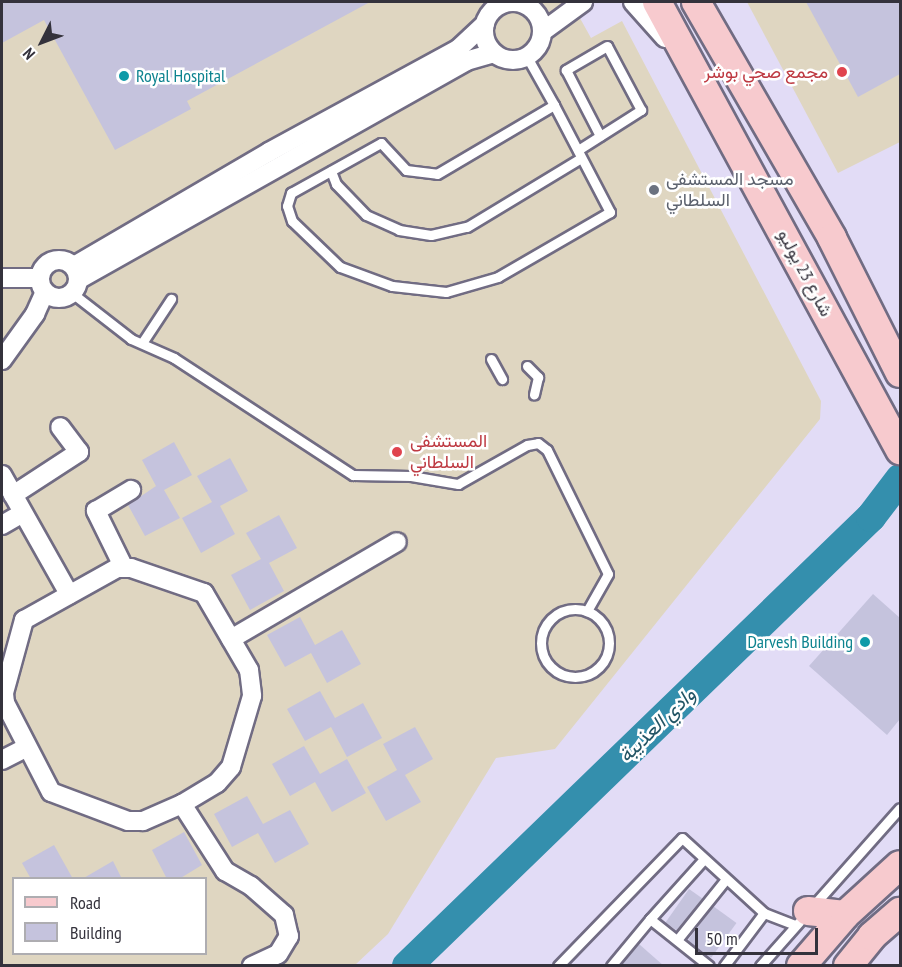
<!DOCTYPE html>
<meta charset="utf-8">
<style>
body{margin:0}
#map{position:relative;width:902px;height:967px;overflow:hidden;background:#e2dcf6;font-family:"PT Sans Narrow",Vazirmatn,sans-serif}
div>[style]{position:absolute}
.medical>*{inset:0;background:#dfd6c1}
.river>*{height:30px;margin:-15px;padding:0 15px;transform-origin:15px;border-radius:15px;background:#348fad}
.building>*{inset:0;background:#c5c3dd;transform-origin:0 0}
.roads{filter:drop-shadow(2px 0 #716c83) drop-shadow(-2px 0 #716c83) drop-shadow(0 2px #716c83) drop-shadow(0 -2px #716c83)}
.service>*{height:9px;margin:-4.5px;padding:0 4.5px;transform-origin:4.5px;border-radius:4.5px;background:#fff}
.service>.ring{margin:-4.5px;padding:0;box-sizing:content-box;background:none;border:9px solid #fff;border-radius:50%}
.minor>*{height:18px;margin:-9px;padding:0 9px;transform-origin:9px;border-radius:9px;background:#fff}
.minor>.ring{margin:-9px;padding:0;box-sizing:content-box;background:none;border:18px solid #fff;border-radius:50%}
.primary>*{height:28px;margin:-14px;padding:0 14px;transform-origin:14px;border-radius:14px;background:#f7cace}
.dots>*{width:16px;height:16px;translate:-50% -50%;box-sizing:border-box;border:3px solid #fff;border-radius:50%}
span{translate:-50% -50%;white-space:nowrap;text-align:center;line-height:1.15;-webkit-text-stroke:5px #fff;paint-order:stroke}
.health-label{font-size:18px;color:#be3a42}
.right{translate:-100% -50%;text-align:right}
.left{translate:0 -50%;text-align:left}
.culture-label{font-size:18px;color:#0d838f}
.worship-label{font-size:18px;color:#5b616d}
.street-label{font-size:18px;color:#34323c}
.water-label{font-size:20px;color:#235565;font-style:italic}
.frame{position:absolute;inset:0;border:3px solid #34323c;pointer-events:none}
.legend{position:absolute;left:12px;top:877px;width:195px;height:78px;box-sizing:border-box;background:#fff;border:2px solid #aeadb1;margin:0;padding:8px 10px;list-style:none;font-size:18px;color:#34323c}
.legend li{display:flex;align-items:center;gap:12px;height:30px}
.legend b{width:30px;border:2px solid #aeadb1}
.north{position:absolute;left:12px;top:12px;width:60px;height:60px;-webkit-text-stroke:4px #fff;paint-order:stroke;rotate:228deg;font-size:16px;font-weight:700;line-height:24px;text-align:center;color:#34323c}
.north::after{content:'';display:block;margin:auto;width:21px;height:27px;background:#34323c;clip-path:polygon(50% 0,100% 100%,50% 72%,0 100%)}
.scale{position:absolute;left:695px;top:928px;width:123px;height:27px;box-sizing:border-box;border:3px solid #34323c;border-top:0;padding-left:8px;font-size:18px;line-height:21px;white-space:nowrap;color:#34323c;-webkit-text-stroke:4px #fff;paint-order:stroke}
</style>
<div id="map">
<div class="medical">
<div style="clip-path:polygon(evenodd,2px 2px,571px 2px,591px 38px,622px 21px,821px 401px,820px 419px,555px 749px,496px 758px,388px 934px,355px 965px,2px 966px,2px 2px,14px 878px,206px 878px,206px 954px,14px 954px,14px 878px)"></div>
<div style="clip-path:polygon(747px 2px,900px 2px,900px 142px,838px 173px)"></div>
</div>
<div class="river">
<div style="left:407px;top:966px;width:646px;rotate:-44.06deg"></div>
<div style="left:871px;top:517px;width:48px;rotate:-52.7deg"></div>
</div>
<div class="building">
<div style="clip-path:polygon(2px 2px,370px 2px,187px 101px,191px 109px,115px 150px,44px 20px,2px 43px)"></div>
<div style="clip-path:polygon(806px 2px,900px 2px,900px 74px,858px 97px)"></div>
<div style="clip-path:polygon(174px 442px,192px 475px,164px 490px,180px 518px,145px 536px,128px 505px,156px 486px,142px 460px)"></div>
<div style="clip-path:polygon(230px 458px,248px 491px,220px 506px,235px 534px,201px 553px,182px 518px,212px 502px,197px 476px)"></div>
<div style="clip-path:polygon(279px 515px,297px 548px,269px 563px,284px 591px,250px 610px,231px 575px,261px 559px,246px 533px)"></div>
<div style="clip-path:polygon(873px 594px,900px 618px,900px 719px,887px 735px,809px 666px)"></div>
<div style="clip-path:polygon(300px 617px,315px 645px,342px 630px,361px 664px,327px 683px,311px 653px,285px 667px,267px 635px)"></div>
<div style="clip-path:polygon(320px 691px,335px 718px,363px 703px,382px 738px,347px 757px,331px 727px,305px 741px,287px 709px)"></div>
<div style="clip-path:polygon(415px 727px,433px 759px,405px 775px,421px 802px,386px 821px,367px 787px,397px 770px,383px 744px)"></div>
<div style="clip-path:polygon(304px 746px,320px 774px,347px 759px,366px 793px,332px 812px,315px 782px,290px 796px,272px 764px)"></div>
<div style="clip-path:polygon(247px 796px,263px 824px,290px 810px,309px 844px,275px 863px,258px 833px,232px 847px,214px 814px)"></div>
<div style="clip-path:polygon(184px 832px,202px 865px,179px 879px,167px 879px,152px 850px)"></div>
<div style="clip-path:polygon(54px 845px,73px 879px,31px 879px,22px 863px)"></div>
<div style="clip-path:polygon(113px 861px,122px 879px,82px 879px)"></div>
<div style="left:689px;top:889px;width:16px;height:41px;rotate:35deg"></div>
<div style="left:713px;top:906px;width:29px;height:43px;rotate:36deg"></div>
<div style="clip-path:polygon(639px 944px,664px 966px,620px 966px)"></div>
</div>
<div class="roads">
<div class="service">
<div style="left:497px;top:2px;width:4px;rotate:56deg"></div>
<div style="left:527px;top:57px;width:55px;rotate:60.6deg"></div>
<div style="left:554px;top:105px;width:121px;rotate:62.4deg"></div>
<div style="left:610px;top:212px;width:129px;rotate:149.9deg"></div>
<div style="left:498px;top:277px;width:54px;rotate:163.9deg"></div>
<div style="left:446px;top:292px;width:54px;rotate:-173.7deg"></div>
<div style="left:392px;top:286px;width:55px;rotate:-159.9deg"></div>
<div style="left:340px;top:267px;width:66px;rotate:-136.2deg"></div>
<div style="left:292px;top:221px;width:16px;rotate:-108deg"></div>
<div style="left:287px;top:206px;width:14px;rotate:-73deg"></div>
<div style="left:291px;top:193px;width:103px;rotate:-29.1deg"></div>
<div style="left:381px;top:143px;width:37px;rotate:47deg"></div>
<div style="left:406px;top:170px;width:31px;rotate:7deg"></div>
<div style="left:437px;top:174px;width:136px;rotate:-30.5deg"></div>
<div style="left:578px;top:150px;width:75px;rotate:-32.4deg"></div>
<div style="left:641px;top:110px;width:72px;rotate:-118deg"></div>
<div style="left:607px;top:46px;width:48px;rotate:149.7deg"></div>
<div style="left:566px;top:70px;width:74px;rotate:62.7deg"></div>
<div style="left:331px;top:171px;width:14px;rotate:69deg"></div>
<div style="left:336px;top:184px;width:43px;rotate:45.9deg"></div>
<div style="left:366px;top:215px;width:36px;rotate:24deg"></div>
<div style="left:399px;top:230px;width:32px;rotate:9deg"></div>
<div style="left:431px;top:235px;width:37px;rotate:-13deg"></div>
<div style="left:467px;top:227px;width:133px;rotate:-31.2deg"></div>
<div style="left:72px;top:293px;width:75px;rotate:37.9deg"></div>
<div style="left:131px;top:339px;width:47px;rotate:23.8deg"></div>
<div style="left:174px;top:358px;width:214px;rotate:33.2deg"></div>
<div style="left:353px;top:475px;width:58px;rotate:1deg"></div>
<div style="left:411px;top:476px;width:48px;rotate:9.7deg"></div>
<div style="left:458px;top:484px;width:79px;rotate:-29.5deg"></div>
<div style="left:527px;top:445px;width:11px;rotate:-10deg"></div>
<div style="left:538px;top:443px;width:11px;rotate:38deg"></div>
<div style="left:547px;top:450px;width:138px;rotate:63.8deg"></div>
<div style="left:608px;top:574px;width:43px;rotate:119.6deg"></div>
<div style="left:142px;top:343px;width:53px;rotate:-56.6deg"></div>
<div style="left:491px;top:359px;width:23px;rotate:61deg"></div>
<div style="left:527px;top:366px;width:16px;rotate:45deg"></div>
<div style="left:538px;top:377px;width:18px;rotate:103deg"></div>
<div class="ring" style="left:541px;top:609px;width:59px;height:59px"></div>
<div style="left:704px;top:859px;width:81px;rotate:132deg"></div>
<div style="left:650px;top:919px;width:75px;rotate:38.5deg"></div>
<div style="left:812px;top:907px;width:132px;rotate:-48.4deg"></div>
<div style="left:677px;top:940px;width:78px;rotate:-51.2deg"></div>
<div style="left:558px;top:966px;width:178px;rotate:-45.9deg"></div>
<div style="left:682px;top:838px;width:111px;rotate:42.4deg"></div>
<div style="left:764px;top:913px;width:33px;rotate:21deg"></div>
<div style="left:611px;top:966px;width:61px;rotate:-50.3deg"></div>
<div style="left:724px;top:966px;width:66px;rotate:-53deg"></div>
<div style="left:760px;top:966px;width:59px;rotate:-48.4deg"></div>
</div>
<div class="minor">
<div class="ring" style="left:484px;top:2px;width:40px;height:40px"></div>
<div style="left:633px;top:2px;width:48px;rotate:48.4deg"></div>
<div style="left:542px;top:32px;width:51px;rotate:-36.2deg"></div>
<div class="ring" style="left:40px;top:260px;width:20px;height:20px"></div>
<div style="left:74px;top:266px;width:226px;rotate:-30.3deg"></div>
<div style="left:269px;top:152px;width:215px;rotate:-28.6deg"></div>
<div style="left:458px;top:49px;width:37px;rotate:-43deg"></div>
<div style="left:2px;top:278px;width:38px"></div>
<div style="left:78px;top:280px;width:446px;rotate:-29.4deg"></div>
<div style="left:466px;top:61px;width:29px;rotate:-16deg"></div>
<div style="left:2px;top:360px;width:57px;rotate:-54.3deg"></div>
<div style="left:35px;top:314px;width:24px;rotate:-66deg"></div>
<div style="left:2px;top:475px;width:137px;rotate:60.6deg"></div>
<div style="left:13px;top:495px;width:79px;rotate:-33.1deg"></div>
<div style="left:79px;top:452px;width:31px;rotate:-127deg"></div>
<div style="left:2px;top:525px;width:24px;rotate:-30deg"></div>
<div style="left:117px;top:568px;width:14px"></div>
<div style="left:131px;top:568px;width:77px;rotate:18.9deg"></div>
<div style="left:204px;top:593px;width:89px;rotate:59.7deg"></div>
<div style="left:249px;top:670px;width:26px;rotate:83deg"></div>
<div style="left:252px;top:696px;width:74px;rotate:106.5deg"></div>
<div style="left:231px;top:767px;width:21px;rotate:131deg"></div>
<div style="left:217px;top:783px;width:41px;rotate:149deg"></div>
<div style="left:182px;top:804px;width:43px;rotate:156.4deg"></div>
<div style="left:143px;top:821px;width:15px;rotate:180deg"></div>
<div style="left:128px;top:821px;width:82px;rotate:-159.4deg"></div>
<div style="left:51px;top:792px;width:100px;rotate:-117.3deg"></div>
<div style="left:5px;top:703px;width:10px;rotate:-96deg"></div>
<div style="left:4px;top:693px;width:76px;rotate:-74.7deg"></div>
<div style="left:24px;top:620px;width:107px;rotate:-29.2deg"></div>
<div style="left:124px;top:568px;width:64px;rotate:-116.2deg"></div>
<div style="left:96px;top:511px;width:41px;rotate:-31deg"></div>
<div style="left:231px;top:639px;width:192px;rotate:-30.3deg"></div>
<div style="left:2px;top:760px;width:28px;rotate:-27deg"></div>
<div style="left:182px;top:804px;width:80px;rotate:57.3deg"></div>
<div style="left:225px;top:871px;width:30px;rotate:30deg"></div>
<div style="left:251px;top:886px;width:44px;rotate:41.3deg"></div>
<div style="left:284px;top:915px;width:22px;rotate:77deg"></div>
<div style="left:289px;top:936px;width:21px;rotate:121deg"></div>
<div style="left:278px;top:954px;width:29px;rotate:155deg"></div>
</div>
<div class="primary">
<div style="left:657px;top:2px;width:510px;rotate:61.52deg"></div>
<div style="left:696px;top:2px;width:272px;rotate:60deg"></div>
<div style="left:832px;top:238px;width:151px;rotate:63.3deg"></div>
<div style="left:808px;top:911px;width:37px;rotate:6deg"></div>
<div style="left:801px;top:966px;width:67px;rotate:-49.2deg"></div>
<div style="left:845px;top:915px;width:74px;rotate:-42.3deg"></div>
<div style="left:848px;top:966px;width:38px;rotate:-51deg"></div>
<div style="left:872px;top:936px;width:37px;rotate:-41deg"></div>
</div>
</div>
<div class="dots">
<div style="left:842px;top:72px;background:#e0444e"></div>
<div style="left:124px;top:76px;background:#0f9aa8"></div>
<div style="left:654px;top:190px;background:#6b7280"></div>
<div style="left:397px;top:452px;background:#e0444e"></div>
<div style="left:865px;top:642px;background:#0f9aa8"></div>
</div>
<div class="health-label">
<span class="right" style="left:828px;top:72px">مجمع صحي بوشر</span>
<span class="left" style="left:410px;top:452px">المستشفى<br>السلطاني</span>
</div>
<div class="culture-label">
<span class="left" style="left:136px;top:76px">Royal Hospital</span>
<span class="right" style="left:853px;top:642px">Darvesh Building</span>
</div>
<div class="worship-label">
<span class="left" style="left:666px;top:190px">مسجد المستشفى<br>السلطاني</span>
</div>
<div class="street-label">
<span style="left:805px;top:273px;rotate:62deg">شارع 23 يوليو</span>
</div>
<div class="water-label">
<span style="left:657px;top:725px;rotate:-44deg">وادي العذيبة</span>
</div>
<div class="frame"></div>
<ul class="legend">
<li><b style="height:8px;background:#f7cace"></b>Road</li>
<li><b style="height:16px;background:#c5c3dd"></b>Building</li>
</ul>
<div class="north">N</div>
<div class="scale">50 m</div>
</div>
